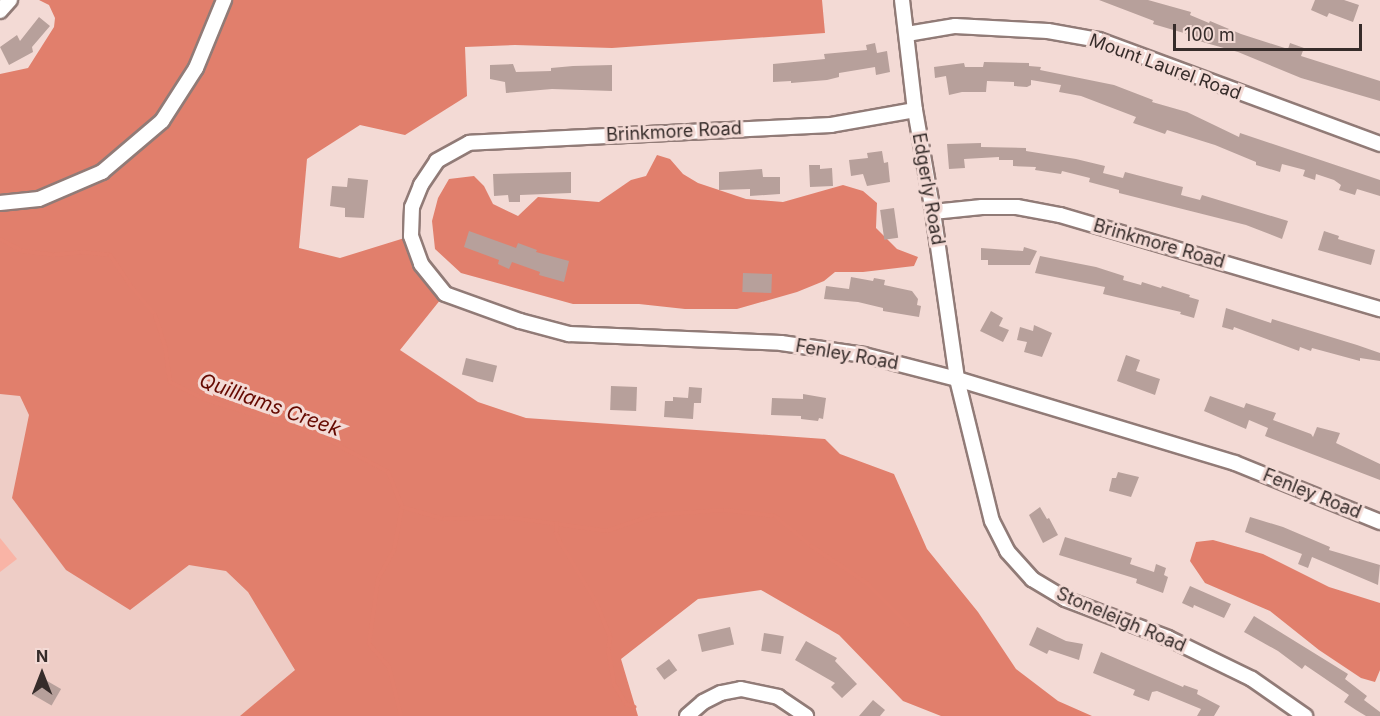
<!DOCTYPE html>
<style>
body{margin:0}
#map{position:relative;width:1380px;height:716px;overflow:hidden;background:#f3dad5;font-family:Inter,sans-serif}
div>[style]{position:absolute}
.built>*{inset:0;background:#eecdc6}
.green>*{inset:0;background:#f9b4a6}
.forest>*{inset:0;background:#e17f6c}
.stream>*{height:4px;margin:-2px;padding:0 2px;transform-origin:2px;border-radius:2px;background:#e27f6c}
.building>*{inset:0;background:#b7a09b;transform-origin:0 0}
.roads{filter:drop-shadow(2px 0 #917b77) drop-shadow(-2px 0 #917b77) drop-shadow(0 2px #917b77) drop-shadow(0 -2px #917b77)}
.minor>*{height:14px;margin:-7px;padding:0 7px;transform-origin:7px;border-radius:7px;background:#fff}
span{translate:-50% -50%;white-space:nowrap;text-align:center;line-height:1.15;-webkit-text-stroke:6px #f3dad5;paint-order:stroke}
.street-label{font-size:18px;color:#362c2a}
.water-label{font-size:20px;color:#650900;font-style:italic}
.north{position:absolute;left:12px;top:644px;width:60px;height:60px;-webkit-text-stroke:4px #f3dad5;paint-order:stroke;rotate:0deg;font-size:16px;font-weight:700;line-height:24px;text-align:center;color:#362c2a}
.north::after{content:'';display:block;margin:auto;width:21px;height:27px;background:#362c2a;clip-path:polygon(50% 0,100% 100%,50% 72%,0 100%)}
.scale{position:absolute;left:1173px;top:24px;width:189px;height:27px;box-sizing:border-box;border:3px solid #362c2a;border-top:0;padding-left:8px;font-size:18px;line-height:21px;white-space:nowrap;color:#362c2a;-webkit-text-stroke:4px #f3dad5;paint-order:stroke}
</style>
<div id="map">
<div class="built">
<div style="clip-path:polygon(0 234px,467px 716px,0 716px)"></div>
</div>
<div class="green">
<div style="clip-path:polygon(0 538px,17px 559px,0 572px)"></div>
</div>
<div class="forest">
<div style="clip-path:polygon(39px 0,822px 0,825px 33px,612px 48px,515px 45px,465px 47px,467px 96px,405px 135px,360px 125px,307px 159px,299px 248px,340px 258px,411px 236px,445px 294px,400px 350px,478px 402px,526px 418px,825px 439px,840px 454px,894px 474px,927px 549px,978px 612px,1016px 669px,1058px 701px,1092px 716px,941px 716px,903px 701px,839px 635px,761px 590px,698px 599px,621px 659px,638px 716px,240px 716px,295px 670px,248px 592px,226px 571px,189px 565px,130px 610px,66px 570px,12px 498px,29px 415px,20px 396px,0 394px,0 74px,28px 68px,54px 27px,55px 18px,49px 5px)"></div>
<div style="clip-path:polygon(657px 155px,670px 159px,683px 174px,698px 183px,746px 199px,783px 202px,843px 185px,863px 191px,877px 203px,876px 228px,897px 249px,918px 257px,914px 266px,863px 272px,835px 272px,824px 281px,797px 292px,737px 309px,685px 309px,639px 304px,573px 304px,461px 273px,435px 249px,432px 221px,438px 198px,449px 179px,474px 176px,484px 186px,493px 204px,518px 216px,538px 197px,599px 202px,631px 180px,646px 176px)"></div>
<div style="clip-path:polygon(1213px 540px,1263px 554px,1329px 587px,1380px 603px,1380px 670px,1375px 682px,1361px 678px,1319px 650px,1270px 611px,1205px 583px,1190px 561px,1196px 542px)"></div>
</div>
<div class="stream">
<div style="left:0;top:239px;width:26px;rotate:28deg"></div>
<div style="left:23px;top:251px;width:31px;rotate:7deg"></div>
<div style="left:54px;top:255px;width:27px;rotate:-6deg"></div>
<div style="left:81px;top:252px;width:29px;rotate:6deg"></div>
<div style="left:110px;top:255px;width:36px;rotate:56deg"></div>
<div style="left:130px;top:285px;width:39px;rotate:50deg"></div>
<div style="left:155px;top:315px;width:33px;rotate:72deg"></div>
<div style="left:165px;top:346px;width:36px;rotate:82deg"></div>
<div style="left:170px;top:382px;width:38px;rotate:27deg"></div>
<div style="left:204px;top:399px;width:121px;rotate:17.4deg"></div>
<div style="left:319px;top:435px;width:78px;rotate:28.2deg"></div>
<div style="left:388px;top:472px;width:38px;rotate:68deg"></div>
<div style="left:402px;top:507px;width:44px;rotate:100.5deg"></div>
<div style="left:394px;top:550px;width:33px;rotate:119deg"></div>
<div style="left:378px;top:579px;width:66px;rotate:97.9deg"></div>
<div style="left:369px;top:644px;width:30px;rotate:49deg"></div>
<div style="left:389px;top:667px;width:50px;rotate:76.2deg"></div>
<div style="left:402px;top:507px;width:44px;rotate:15.9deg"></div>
<div style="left:444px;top:519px;width:62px;rotate:-1.8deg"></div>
<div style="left:506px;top:517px;width:102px;rotate:7.9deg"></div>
<div style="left:607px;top:531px;width:49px;rotate:-19.2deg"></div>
<div style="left:653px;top:515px;width:72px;rotate:-4deg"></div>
<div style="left:725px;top:510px;width:50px;rotate:6.8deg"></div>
<div style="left:775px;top:516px;width:47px;rotate:39.8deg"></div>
<div style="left:811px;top:546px;width:67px;rotate:33.5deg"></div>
<div style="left:867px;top:583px;width:59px;rotate:45.7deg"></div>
<div style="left:557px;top:523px;width:10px;rotate:96deg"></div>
<div style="left:556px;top:533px;width:10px;rotate:66deg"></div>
<div style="left:560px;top:542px;width:70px;rotate:59deg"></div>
<div style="left:596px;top:602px;width:38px;rotate:68deg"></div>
<div style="left:610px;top:637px;width:12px;rotate:99deg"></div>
<div style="left:608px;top:649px;width:36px;rotate:80deg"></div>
<div style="left:614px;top:684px;width:23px;rotate:59deg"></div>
<div style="left:626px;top:704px;width:9px;rotate:18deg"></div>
</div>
<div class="building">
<div style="clip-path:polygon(1099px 0,1148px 0,1191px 12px,1190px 15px,1209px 23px,1210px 21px,1241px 34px,1288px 49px,1290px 43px,1304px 48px,1301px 56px,1380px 81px,1380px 101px,1301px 78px,1238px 52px,1199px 41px,1201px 38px,1153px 24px,1154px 21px)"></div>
<div style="clip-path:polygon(1315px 0,1344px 0,1359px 5px,1353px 22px,1329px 13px,1327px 17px,1311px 10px)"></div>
<div style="clip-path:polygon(39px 17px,50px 26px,32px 47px,33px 52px,9px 65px,0 47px,17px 35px,20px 41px)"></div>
<div style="clip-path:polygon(875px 43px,877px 53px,887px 51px,890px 72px,876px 75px,875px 67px,839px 73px,839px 77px,827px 80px,791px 83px,791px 81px,773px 82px,773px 64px,825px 59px,824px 54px,867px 50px,866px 45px)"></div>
<div style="clip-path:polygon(984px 62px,1029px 63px,1029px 66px,1041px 67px,1040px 70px,1114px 85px,1153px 100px,1152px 102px,1187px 112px,1239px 137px,1240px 133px,1380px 180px,1380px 196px,1357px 189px,1355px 195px,1339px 190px,1341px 185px,1334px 180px,1316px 174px,1315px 180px,1303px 176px,1305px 170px,1282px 164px,1280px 172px,1256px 165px,1256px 162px,1215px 145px,1167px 130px,1165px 134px,1142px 126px,1133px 123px,1136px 117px,1081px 96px,1059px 92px,1061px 85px,1031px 80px,1031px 85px,1027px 87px,1014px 86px,1014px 82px,987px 81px,986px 92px,962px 92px,949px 95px,946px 76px,935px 78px,934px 67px,964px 63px,965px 67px,983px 67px)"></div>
<div style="clip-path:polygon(513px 64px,516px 72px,551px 71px,551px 68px,573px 66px,612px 65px,612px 91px,552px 89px,506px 93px,505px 82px,490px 79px,490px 65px)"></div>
<div style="clip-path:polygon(981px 143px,981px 147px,1026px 148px,1026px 151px,1076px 159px,1105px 166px,1103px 173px,1123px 178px,1125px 172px,1171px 184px,1183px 187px,1181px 195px,1200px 200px,1202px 195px,1288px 221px,1282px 239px,1246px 225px,1119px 193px,1119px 190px,1089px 182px,1090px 178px,1062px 171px,1061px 174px,1035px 170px,1036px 167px,1013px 166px,1013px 160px,999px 160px,999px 157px,964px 159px,965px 168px,949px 169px,947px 144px)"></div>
<div style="clip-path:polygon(882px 151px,884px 163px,888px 162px,890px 182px,867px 186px,863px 174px,851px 176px,849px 160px,868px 158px,867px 153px)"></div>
<div style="clip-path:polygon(809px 165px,820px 165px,820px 169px,832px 168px,833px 186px,810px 187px)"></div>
<div style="clip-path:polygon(762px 169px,763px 177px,780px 177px,780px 194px,750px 196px,750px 189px,719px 190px,719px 172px)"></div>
<div style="clip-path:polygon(571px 172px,571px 193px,520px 195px,520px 202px,509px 202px,508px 195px,494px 196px,493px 174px)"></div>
<div style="clip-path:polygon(348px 178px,368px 180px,364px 218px,345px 217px,345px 208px,330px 206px,332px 186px,347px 187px)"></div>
<div style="left:894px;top:208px;width:30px;height:14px;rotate:82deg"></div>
<div style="clip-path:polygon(469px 231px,516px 248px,518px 243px,537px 250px,536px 252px,569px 261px,564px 282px,539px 275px,540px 272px,512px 262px,509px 269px,498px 264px,499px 260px,464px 247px)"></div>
<div style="clip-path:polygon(1324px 231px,1339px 236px,1338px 239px,1375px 250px,1371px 265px,1318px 250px)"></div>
<div style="clip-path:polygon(1024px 247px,1037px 251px,1030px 265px,988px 265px,988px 260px,981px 260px,981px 248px,1023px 251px)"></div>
<div style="clip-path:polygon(1040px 256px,1096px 267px,1124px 276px,1123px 280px,1141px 285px,1142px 282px,1161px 288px,1162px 286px,1190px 295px,1189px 297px,1199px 300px,1194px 318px,1180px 314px,1181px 312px,1103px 294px,1105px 287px,1035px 273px)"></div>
<div style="left:743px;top:273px;width:29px;height:19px;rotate:2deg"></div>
<div style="clip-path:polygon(851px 277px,873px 281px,874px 278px,885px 280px,884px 285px,912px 291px,918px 299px,917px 305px,921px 306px,919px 317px,883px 311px,883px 308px,858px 302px,824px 299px,826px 286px,849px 289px)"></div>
<div style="clip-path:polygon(1226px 308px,1271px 323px,1272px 319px,1357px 345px,1380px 353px,1380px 361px,1360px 358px,1360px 361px,1312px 348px,1311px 351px,1300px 347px,1299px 351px,1234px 327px,1233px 330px,1222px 327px)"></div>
<div style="clip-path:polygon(991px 311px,1003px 318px,999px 326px,1009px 330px,1003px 342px,980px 331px)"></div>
<div style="clip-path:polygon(1034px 325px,1052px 333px,1042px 357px,1024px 352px,1027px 342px,1017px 340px,1020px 327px,1033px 331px)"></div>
<div style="clip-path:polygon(1126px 355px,1140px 360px,1136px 371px,1160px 379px,1155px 395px,1117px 381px)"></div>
<div style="left:466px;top:358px;width:32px;height:17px;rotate:14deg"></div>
<div style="left:611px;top:386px;width:26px;height:24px;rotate:2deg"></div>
<div style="clip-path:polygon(689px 387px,702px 388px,701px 403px,694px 403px,693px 419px,664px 417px,665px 401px,673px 401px,673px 397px,688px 398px)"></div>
<div style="clip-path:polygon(803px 394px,826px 398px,823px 419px,819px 418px,818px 421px,801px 419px,801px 416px,771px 415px,772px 398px,803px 399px)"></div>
<div style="clip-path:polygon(1210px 396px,1244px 408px,1246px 403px,1276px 413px,1273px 420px,1311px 434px,1313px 437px,1317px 427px,1340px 433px,1336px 443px,1380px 464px,1380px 480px,1265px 436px,1268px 428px,1249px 420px,1246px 429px,1204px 411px)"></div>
<div style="clip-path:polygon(1118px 472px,1139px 477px,1131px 497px,1109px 491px,1112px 478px,1116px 478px)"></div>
<div style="clip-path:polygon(1040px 507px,1047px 519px,1049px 518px,1058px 535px,1043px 543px,1029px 515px)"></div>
<div style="clip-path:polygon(1250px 517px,1283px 527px,1330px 547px,1329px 550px,1380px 565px,1378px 585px,1312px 557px,1308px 568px,1298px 564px,1302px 554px,1245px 532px)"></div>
<div style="clip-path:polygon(1065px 537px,1132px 558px,1130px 564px,1154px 572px,1156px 564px,1166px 568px,1164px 575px,1168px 577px,1163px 593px,1136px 583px,1137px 579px,1059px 555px)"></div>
<div style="clip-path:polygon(1190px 586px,1231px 604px,1224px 618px,1194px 605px,1193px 608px,1182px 603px)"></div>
<div style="clip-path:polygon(1254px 616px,1348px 674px,1345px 679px,1367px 696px,1364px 700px,1380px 712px,1380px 716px,1366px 716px,1356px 710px,1344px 702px,1349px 695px,1305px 665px,1302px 669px,1278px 651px,1244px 632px)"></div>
<div style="left:730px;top:627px;width:18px;height:33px;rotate:77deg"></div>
<div style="clip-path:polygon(1037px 627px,1066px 641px,1083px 644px,1079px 660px,1049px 650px,1047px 654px,1029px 645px)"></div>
<div style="left:764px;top:633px;width:20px;height:18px;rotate:9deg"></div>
<div style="clip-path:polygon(806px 641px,837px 658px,835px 661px,857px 684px,842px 698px,831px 687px,835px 683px,795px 660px)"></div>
<div style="clip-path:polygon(1101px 652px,1183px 687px,1184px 685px,1198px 690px,1197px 694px,1220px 706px,1214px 716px,1197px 716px,1201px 709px,1157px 691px,1152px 692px,1149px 701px,1133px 695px,1135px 690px,1093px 673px)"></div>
<div style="left:669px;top:659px;width:14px;height:16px;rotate:54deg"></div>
<div style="left:42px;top:678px;width:22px;height:19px;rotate:30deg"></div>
<div style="clip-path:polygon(873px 700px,885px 710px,880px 716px,859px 716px)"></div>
</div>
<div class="roads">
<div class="minor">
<div style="left:902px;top:0;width:111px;rotate:83.3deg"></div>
<div style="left:915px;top:110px;width:104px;rotate:80deg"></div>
<div style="left:933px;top:212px;width:169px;rotate:81.8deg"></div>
<div style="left:957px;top:379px;width:146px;rotate:76.2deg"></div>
<div style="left:992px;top:521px;width:34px;rotate:63deg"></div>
<div style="left:1007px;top:551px;width:38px;rotate:48deg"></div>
<div style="left:1032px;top:579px;width:39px;rotate:31deg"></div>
<div style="left:1065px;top:599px;width:110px;rotate:20.7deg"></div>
<div style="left:1168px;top:638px;width:93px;rotate:26deg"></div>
<div style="left:1252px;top:679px;width:65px;rotate:34.9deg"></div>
<div style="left:0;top:11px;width:15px;rotate:-48deg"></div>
<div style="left:907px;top:34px;width:49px;rotate:-9.5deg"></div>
<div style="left:955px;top:26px;width:93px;rotate:3.1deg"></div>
<div style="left:1048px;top:31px;width:52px;rotate:10deg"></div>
<div style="left:1099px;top:40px;width:300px;rotate:20.3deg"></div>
<div style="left:915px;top:110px;width:85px;rotate:169.9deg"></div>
<div style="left:831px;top:125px;width:362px;rotate:177.2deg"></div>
<div style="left:469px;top:143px;width:37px;rotate:151deg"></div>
<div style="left:437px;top:161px;width:29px;rotate:124deg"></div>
<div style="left:421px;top:185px;width:24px;rotate:112deg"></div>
<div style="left:412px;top:207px;width:29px;rotate:92deg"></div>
<div style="left:411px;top:236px;width:30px;rotate:70deg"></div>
<div style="left:421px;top:264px;width:38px;rotate:51deg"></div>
<div style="left:445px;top:294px;width:80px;rotate:19.8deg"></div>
<div style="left:520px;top:321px;width:51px;rotate:14.9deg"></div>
<div style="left:569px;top:334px;width:212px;rotate:2.4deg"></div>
<div style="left:781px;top:343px;width:84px;rotate:8.2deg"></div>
<div style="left:864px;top:355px;width:96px;rotate:14.5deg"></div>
<div style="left:957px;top:379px;width:290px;rotate:16.8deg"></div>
<div style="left:1235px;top:463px;width:157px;rotate:22.1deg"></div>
<div style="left:0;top:203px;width:39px;rotate:-6deg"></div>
<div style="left:39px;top:199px;width:69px;rotate:-23.2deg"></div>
<div style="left:102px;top:172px;width:79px;rotate:-40.4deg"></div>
<div style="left:162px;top:121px;width:63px;rotate:-57.3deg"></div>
<div style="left:196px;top:68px;width:74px;rotate:-67.6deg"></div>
<div style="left:933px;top:212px;width:49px;rotate:-5.8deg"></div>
<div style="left:982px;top:207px;width:35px"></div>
<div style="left:1017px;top:207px;width:44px;rotate:10.5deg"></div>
<div style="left:1060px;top:215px;width:334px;rotate:16.4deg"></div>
<div style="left:687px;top:716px;width:21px;rotate:-41deg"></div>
<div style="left:703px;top:702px;width:20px;rotate:-27deg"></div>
<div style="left:721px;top:693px;width:20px;rotate:-11deg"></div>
<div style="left:741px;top:689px;width:38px;rotate:12deg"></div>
<div style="left:778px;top:697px;width:34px;rotate:34deg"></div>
</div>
</div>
<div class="street-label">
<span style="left:1165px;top:67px;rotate:20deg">Mount Laurel Road</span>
<span style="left:674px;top:132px;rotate:-3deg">Brinkmore Road</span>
<span style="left:928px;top:189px;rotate:80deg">Edgerly Road</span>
<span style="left:1159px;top:244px;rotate:16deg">Brinkmore Road</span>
<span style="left:847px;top:355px;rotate:10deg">Fenley Road</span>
<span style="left:1312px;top:494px;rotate:22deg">Fenley Road</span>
<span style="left:1121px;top:620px;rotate:23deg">Stoneleigh Road</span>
</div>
<div class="water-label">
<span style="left:270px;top:405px;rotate:20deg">Quilliams Creek</span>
</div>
<div class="north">N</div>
<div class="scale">100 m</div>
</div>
